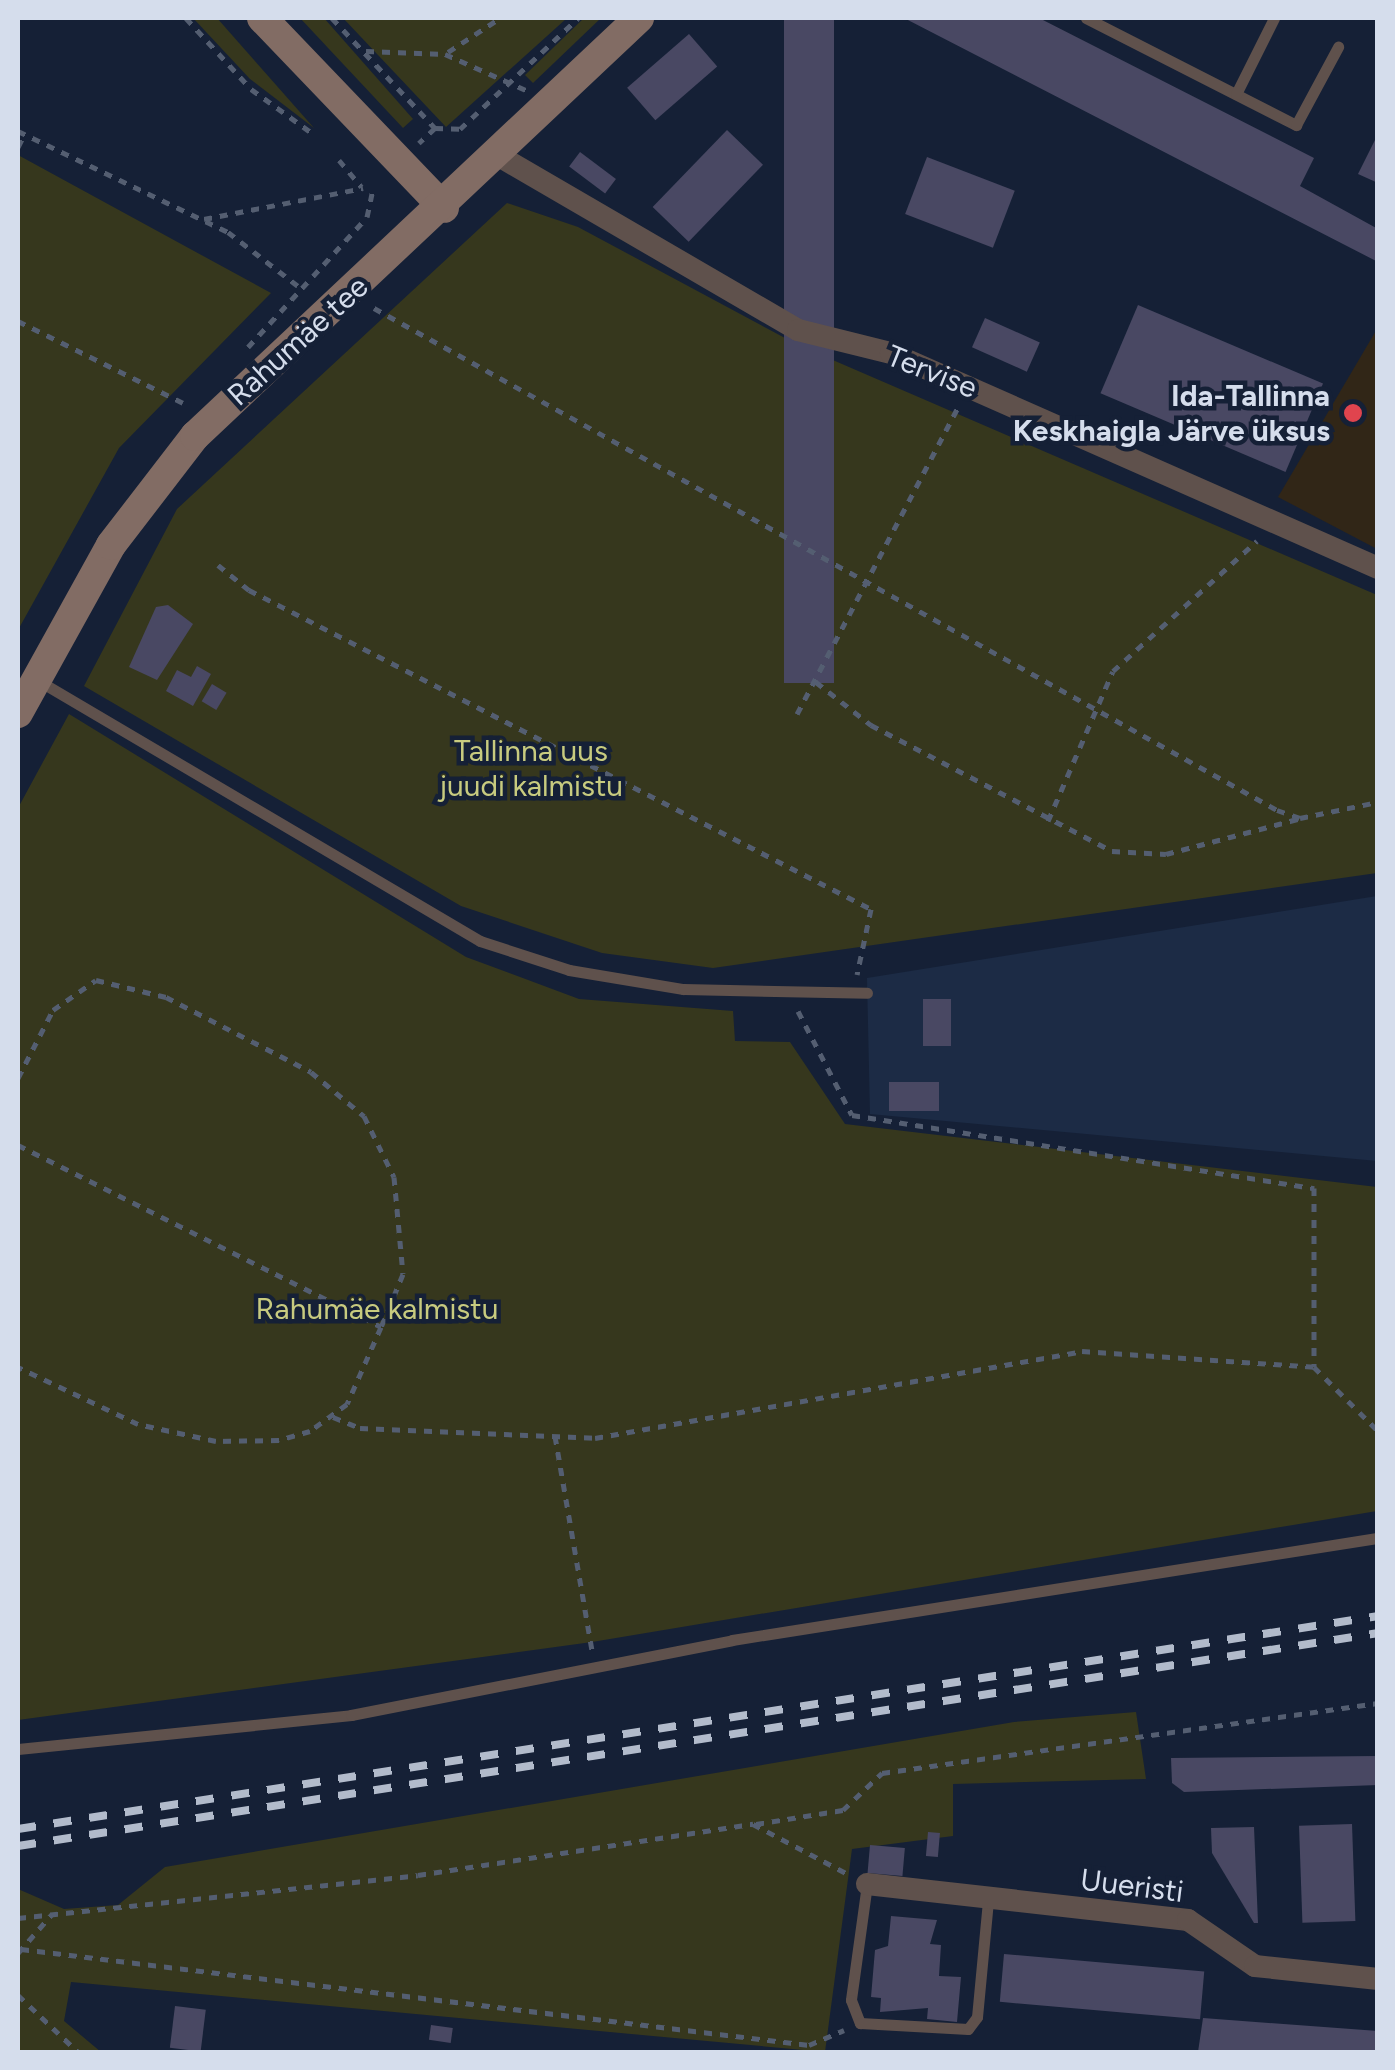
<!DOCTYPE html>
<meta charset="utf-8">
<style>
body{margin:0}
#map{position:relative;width:1395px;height:2070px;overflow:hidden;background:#152036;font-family:Figtree,sans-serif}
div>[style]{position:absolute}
.built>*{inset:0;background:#1c2b45}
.medical>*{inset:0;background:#312617}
.green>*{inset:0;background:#36371d}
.building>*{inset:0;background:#494863;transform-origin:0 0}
.path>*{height:5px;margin-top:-2.5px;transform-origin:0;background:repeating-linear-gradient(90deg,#545e71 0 8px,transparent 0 16px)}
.lane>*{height:11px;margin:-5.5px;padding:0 5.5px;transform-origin:5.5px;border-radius:5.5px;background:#5f514c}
.street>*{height:22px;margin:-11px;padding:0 11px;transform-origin:11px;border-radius:11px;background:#5f514c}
.secondary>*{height:30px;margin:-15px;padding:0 15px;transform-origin:15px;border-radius:15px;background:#826c64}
.rail>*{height:8px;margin-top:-4px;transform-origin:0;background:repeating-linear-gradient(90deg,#b2bbcb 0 18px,transparent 0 36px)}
.dots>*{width:28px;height:28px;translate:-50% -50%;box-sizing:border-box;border:5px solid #152036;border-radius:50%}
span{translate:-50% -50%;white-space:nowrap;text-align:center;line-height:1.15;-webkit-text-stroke:9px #152036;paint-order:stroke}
.street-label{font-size:30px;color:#d5ddec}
.poi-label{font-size:30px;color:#d5ddec;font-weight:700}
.right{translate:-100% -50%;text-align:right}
.park-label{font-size:30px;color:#c8cb7f}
.frame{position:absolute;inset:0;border:20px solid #d5ddec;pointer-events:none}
</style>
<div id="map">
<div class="built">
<div style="clip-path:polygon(1377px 896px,1377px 1161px,870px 1114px,867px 978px)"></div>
</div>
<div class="medical">
<div style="clip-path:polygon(1377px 329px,1377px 549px,1278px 497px)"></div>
</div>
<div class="green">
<div style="clip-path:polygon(193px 18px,217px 18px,314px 128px,250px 79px)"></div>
<div style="clip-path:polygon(300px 18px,324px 18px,413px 119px,403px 128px)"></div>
<div style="clip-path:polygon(343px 18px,567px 18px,446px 127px)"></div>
<div style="clip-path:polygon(584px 18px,601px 18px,533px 83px,525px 75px)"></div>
<div style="clip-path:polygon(18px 155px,271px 293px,119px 448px,18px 630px)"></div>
<div style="clip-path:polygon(507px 203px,578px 227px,798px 345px,1377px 595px,1377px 873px,713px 968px,602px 953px,461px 906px,84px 686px,177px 509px)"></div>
<div style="clip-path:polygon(69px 714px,466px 957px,579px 999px,733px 1011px,735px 1041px,790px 1042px,845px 1124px,1377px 1187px,1377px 1511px,592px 1642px,18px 1720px,18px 808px)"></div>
<div style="clip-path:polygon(1136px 1712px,1146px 1779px,953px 1784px,953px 1836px,852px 1849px,825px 2052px,71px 1982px,64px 2021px,101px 2052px,18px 2052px,18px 1889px,64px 1909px,118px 1905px,165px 1867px,1014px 1722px)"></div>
</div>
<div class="building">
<div style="left:784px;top:18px;width:50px;height:665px"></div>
<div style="clip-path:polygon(904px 18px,1039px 18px,1314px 158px,1300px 186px,1378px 229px,1378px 262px)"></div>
<div style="left:689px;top:34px;width:43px;height:82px;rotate:49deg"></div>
<div style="left:727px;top:130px;width:50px;height:107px;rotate:44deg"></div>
<div style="clip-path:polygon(1378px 134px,1378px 183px,1358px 174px)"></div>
<div style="left:580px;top:152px;width:45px;height:18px;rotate:37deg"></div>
<div style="left:927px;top:157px;width:94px;height:61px;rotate:21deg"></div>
<div style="left:1138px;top:305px;width:201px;height:96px;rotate:23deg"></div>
<div style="left:985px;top:318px;width:60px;height:32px;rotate:24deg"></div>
<div style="clip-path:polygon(168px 605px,193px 624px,157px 680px,129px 667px,156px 607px)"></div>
<div style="clip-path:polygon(197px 666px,211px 674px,193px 706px,166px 691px,177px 670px,191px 677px)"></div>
<div style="left:212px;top:684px;width:17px;height:20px;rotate:31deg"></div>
<div style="left:923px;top:999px;width:28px;height:47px"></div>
<div style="left:889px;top:1082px;width:50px;height:29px"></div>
<div style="clip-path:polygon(1378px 1756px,1378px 1785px,1184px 1792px,1172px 1783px,1171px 1758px)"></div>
<div style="left:1352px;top:1824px;width:97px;height:53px;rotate:88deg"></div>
<div style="clip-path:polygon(1254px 1827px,1258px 1923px,1254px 1923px,1212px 1853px,1211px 1828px)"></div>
<div style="left:928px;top:1832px;width:12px;height:24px;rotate:5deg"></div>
<div style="left:870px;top:1845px;width:35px;height:28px;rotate:5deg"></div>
<div style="clip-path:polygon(891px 1916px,937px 1920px,930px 1944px,941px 1945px,939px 1976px,961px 1977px,957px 2022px,927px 2019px,928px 2008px,880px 2012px,881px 1998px,871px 1997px,875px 1950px,888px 1946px)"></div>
<div style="left:1004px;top:1954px;width:201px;height:48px;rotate:5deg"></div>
<div style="left:175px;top:2006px;width:31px;height:42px;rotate:7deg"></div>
<div style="clip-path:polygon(1203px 2018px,1378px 2031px,1378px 2052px,1198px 2052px)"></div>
<div style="left:431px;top:2025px;width:22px;height:15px;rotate:8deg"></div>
</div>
<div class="path">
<div style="left:186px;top:18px;width:96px;rotate:47.5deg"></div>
<div style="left:251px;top:89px;width:75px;rotate:35.8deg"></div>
<div style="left:332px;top:18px;width:151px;rotate:46.9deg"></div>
<div style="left:435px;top:128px;width:22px;rotate:137deg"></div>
<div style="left:366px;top:51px;width:79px;rotate:2.2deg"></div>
<div style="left:445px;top:54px;width:89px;rotate:24deg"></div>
<div style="left:448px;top:52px;width:62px;rotate:-33.2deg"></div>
<div style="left:435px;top:128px;width:25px;rotate:2deg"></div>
<div style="left:460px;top:129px;width:162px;rotate:-43.2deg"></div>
<div style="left:18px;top:131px;width:233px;rotate:25.7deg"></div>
<div style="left:228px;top:232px;width:88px;rotate:37.6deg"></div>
<div style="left:18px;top:147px;width:13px;rotate:-63deg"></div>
<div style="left:339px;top:160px;width:35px;rotate:50deg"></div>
<div style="left:204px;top:219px;width:162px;rotate:-11deg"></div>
<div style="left:374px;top:308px;width:1033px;rotate:29.07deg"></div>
<div style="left:1277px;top:810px;width:24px;rotate:19deg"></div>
<div style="left:1300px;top:818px;width:80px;rotate:-11.6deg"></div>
<div style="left:18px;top:321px;width:184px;rotate:26.4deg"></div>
<div style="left:248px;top:347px;width:176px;rotate:-47.5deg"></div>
<div style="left:367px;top:217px;width:30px;rotate:-78deg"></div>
<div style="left:218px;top:565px;width:40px;rotate:39deg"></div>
<div style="left:249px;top:590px;width:699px;rotate:27.15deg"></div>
<div style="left:871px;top:909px;width:67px;rotate:102deg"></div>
<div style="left:816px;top:682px;width:70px;rotate:38deg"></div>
<div style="left:871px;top:725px;width:272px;rotate:27.6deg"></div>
<div style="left:1112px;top:851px;width:54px;rotate:3.2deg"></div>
<div style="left:1166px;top:854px;width:137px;rotate:-14.9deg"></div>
<div style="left:797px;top:714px;width:347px;rotate:-62.3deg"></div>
<div style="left:1048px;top:821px;width:163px;rotate:-66.6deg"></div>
<div style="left:1113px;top:671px;width:194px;rotate:-42.1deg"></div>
<div style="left:798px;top:1011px;width:117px;rotate:62.6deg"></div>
<div style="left:852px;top:1115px;width:468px;rotate:9deg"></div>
<div style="left:1314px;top:1188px;width:179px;rotate:90deg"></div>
<div style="left:1314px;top:1367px;width:91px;rotate:45deg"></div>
<div style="left:18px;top:1078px;width:76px;rotate:-62.8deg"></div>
<div style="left:53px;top:1010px;width:52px;rotate:-34.9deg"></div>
<div style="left:96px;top:980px;width:72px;rotate:13.7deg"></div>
<div style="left:166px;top:997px;width:163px;rotate:27.3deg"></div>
<div style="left:311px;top:1072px;width:69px;rotate:39.7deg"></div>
<div style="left:364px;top:1116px;width:68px;rotate:63.8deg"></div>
<div style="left:394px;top:1177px;width:97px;rotate:84.7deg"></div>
<div style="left:403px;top:1274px;width:57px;rotate:112.5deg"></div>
<div style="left:18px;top:1145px;width:406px;rotate:26.6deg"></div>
<div style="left:381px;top:1327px;width:84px;rotate:113.8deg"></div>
<div style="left:347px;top:1404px;width:46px;rotate:143.9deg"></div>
<div style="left:310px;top:1431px;width:32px;rotate:164deg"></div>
<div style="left:279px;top:1440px;width:63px;rotate:179.1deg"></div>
<div style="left:216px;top:1441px;width:80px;rotate:-167.7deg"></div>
<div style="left:138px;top:1424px;width:133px;rotate:-154.6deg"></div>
<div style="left:333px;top:1417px;width:29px;rotate:22deg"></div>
<div style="left:360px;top:1428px;width:235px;rotate:2.4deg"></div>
<div style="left:595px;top:1438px;width:495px;rotate:-10.1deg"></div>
<div style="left:1082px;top:1351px;width:233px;rotate:3.9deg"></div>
<div style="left:555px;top:1436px;width:218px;rotate:80.2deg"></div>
<div style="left:756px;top:1824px;width:88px;rotate:-9.1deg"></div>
<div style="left:843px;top:1810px;width:54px;rotate:-43.5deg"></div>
<div style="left:882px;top:1773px;width:501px;rotate:-8.03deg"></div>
<div style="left:18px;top:1918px;width:402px;rotate:-6.1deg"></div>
<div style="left:418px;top:1875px;width:339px;rotate:-8.7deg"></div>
<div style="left:753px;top:1824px;width:105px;rotate:27.8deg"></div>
<div style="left:21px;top:1949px;width:794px;rotate:6.95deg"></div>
<div style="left:809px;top:2045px;width:38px;rotate:-23deg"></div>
<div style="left:18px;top:1953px;width:52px;rotate:-48.9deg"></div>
<div style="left:18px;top:1995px;width:83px;rotate:43.5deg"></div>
</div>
<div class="lane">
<div style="left:1086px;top:18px;width:236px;rotate:27deg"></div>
<div style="left:1296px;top:125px;width:89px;rotate:-61.7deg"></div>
<div style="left:1236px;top:94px;width:85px;rotate:-63.4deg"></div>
<div style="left:39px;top:681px;width:512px;rotate:30.52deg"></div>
<div style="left:480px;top:941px;width:94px;rotate:18deg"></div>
<div style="left:569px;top:970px;width:116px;rotate:9.5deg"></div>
<div style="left:683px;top:989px;width:184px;rotate:1.2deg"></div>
<div style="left:18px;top:1749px;width:335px;rotate:-5.8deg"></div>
<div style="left:351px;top:1715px;width:388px;rotate:-11.1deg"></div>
<div style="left:732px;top:1640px;width:653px;rotate:-8.99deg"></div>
<div style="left:867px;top:1884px;width:117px;rotate:97.9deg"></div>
<div style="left:851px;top:2000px;width:25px;rotate:69deg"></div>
<div style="left:860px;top:2023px;width:108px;rotate:3.2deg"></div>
<div style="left:968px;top:2029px;width:15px;rotate:-53deg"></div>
<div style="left:977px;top:2017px;width:118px;rotate:-84.6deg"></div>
</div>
<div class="street">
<div style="left:499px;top:156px;width:346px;rotate:30.2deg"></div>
<div style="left:798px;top:330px;width:96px;rotate:13.9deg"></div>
<div style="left:891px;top:353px;width:532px;rotate:23.82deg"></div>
<div style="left:867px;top:1884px;width:323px;rotate:6.4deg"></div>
<div style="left:1188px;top:1920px;width:81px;rotate:34.5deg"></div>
<div style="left:1255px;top:1966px;width:124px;rotate:6deg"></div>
</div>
<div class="secondary">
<div style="left:262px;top:18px;width:263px;rotate:46.2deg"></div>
<div style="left:18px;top:713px;width:192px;rotate:-61deg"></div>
<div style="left:111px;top:545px;width:138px;rotate:-52.4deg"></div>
<div style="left:195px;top:436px;width:610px;rotate:-43.27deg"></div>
</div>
<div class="rail">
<div style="left:18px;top:1829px;width:1377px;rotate:-8.9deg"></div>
<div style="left:18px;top:1846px;width:1377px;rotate:-8.9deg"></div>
</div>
<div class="dots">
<div style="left:1353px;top:413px;background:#e0444e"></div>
</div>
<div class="street-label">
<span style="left:298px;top:341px;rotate:-42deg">Rahumäe tee</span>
<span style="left:932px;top:372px;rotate:22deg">Tervise</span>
<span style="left:1132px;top:1886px;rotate:7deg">Uueristi</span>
</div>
<div class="poi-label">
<span class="right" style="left:1330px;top:413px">Ida-Tallinna<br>Keskhaigla Järve üksus</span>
</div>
<div class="park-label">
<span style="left:531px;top:768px">Tallinna uus<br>juudi kalmistu</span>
<span style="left:377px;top:1309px">Rahumäe kalmistu</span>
</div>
<div class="frame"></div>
</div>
